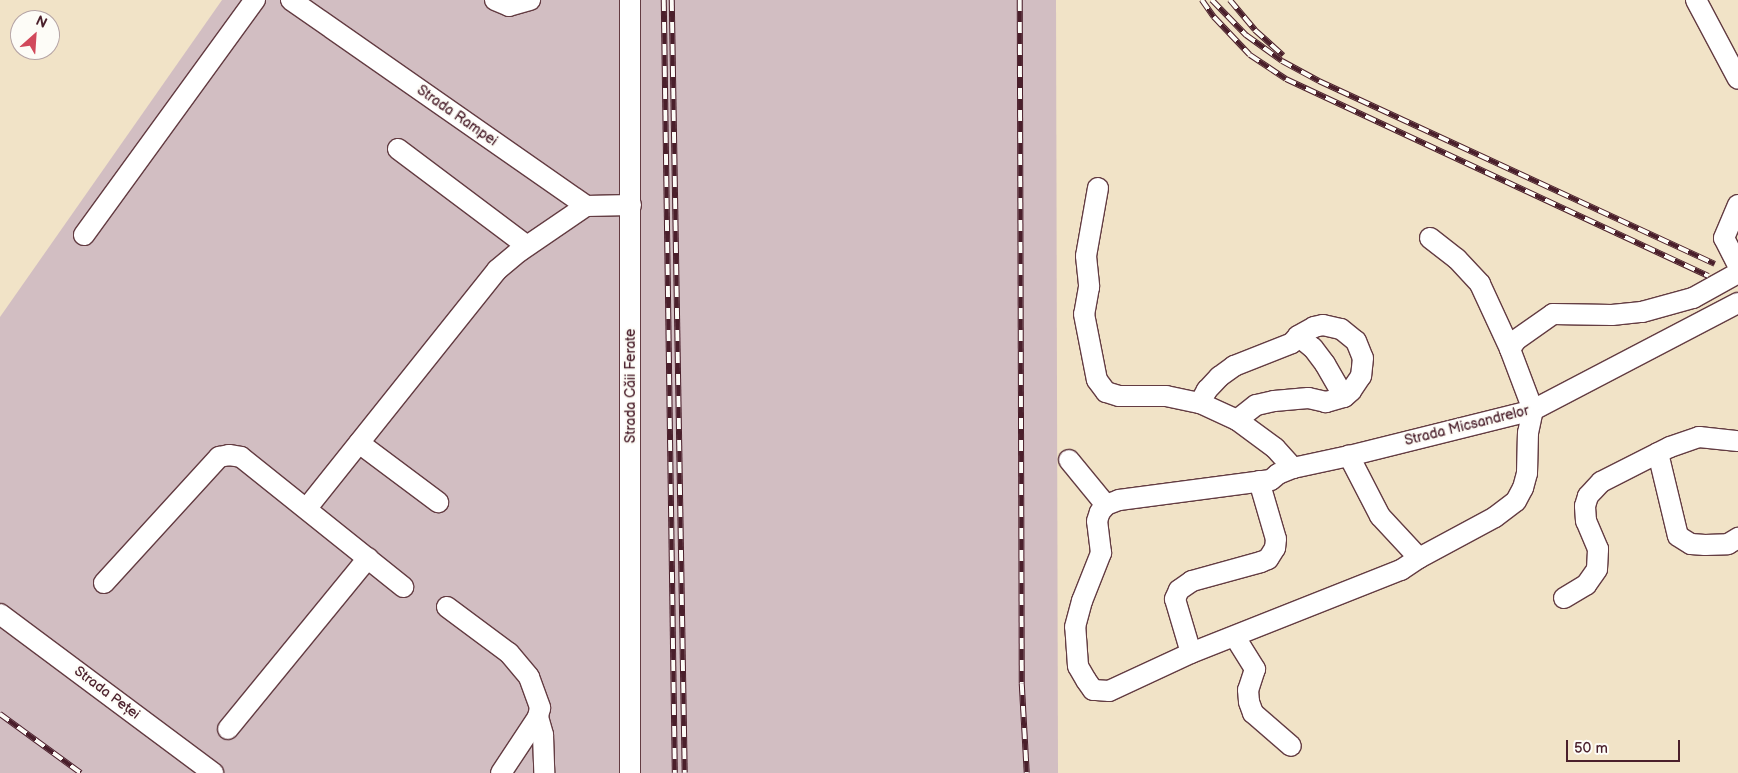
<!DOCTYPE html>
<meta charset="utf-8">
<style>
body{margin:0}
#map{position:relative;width:1738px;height:773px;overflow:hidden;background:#f1e3c7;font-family:"Balsamiq Sans",sans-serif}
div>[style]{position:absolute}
.industrial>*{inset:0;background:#d2bec2}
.roads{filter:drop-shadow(1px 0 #633c42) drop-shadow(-1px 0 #633c42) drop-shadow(0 1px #633c42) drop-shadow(0 -1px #633c42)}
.minor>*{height:20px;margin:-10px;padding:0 10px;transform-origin:10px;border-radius:10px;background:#fff}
.rail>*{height:5.5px;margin-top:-2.75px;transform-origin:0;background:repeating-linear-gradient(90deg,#fdfcf7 0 11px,#4a1f2b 0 22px);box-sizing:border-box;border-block:1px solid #4a1f2b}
span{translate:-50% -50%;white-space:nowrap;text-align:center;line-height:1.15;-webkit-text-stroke:4px #fdfcf7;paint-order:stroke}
.street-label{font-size:14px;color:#4a1f2b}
.north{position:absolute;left:10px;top:10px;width:50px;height:50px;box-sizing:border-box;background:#fdfcf7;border:1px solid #b5a4a5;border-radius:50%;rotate:26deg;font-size:14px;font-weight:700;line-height:20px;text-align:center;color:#4a1f2b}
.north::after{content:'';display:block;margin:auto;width:18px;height:22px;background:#d1495b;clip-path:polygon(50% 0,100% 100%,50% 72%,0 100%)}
.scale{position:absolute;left:1566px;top:740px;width:114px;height:22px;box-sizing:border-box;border:2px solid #4a1f2b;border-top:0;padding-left:6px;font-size:15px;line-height:18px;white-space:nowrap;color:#4a1f2b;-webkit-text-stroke:4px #fdfcf7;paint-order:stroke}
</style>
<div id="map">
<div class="industrial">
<div style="clip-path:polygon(222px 0,1056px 0,1058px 773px,0 773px,0 317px)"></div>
</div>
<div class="roads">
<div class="minor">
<div style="left:291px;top:0;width:360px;rotate:34.9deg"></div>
<div style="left:586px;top:206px;width:45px;rotate:-1.3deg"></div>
<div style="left:495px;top:0;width:15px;rotate:23deg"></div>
<div style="left:509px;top:6px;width:22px;rotate:-16deg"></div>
<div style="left:630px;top:0;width:773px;rotate:90deg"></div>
<div style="left:1696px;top:0;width:89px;rotate:62deg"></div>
<div style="left:398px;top:149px;width:161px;rotate:36.9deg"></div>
<div style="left:1098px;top:188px;width:69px;rotate:100deg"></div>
<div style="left:1086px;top:256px;width:31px;rotate:84deg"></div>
<div style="left:1089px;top:287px;width:27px;rotate:100deg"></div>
<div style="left:1084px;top:314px;width:67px;rotate:78.9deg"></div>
<div style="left:1097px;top:380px;width:15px;rotate:53deg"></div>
<div style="left:1106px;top:392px;width:14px;rotate:17deg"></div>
<div style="left:1119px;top:396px;width:47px"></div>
<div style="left:1166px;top:396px;width:35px;rotate:12deg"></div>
<div style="left:1200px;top:403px;width:41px;rotate:24.7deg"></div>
<div style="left:1237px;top:420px;width:47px;rotate:36.4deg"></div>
<div style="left:1275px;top:448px;width:27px;rotate:48deg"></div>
<div style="left:1738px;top:205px;width:36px;rotate:113deg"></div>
<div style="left:1724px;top:238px;width:30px;rotate:63deg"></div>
<div style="left:84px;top:235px;width:291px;rotate:-54deg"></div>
<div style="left:1430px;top:238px;width:34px;rotate:38deg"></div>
<div style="left:1457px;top:259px;width:34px;rotate:47deg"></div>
<div style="left:1480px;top:284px;width:72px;rotate:65.2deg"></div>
<div style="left:1298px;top:336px;width:19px;rotate:39deg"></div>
<div style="left:1313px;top:348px;width:20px;rotate:53deg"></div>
<div style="left:1325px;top:364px;width:38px;rotate:60deg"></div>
<div style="left:1200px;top:403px;width:15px;rotate:-62deg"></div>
<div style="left:1207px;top:390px;width:18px;rotate:-47deg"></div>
<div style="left:1219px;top:377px;width:19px;rotate:-36deg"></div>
<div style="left:1234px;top:366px;width:62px;rotate:-21.6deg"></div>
<div style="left:1292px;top:343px;width:9px;rotate:-49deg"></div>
<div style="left:1298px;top:336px;width:18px;rotate:-29deg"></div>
<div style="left:1314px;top:327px;width:9px;rotate:-13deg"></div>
<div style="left:1323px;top:325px;width:18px;rotate:13deg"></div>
<div style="left:1341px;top:329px;width:19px;rotate:39deg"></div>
<div style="left:1356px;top:341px;width:18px;rotate:68deg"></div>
<div style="left:1363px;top:358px;width:18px;rotate:96deg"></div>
<div style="left:1361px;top:376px;width:18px;rotate:124deg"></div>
<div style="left:1351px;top:391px;width:9px;rotate:139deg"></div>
<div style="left:1344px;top:397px;width:19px;rotate:164deg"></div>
<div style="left:1326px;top:402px;width:18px;rotate:-167deg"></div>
<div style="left:1308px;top:398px;width:34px;rotate:175deg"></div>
<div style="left:1274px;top:401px;width:18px;rotate:167deg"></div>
<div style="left:1256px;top:405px;width:24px;rotate:142deg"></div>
<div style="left:359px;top:443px;width:99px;rotate:36.8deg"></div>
<div style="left:1658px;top:453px;width:85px;rotate:76.5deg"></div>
<div style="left:1678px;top:536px;width:15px;rotate:32deg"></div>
<div style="left:1691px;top:544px;width:14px;rotate:4deg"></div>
<div style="left:1705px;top:545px;width:23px;rotate:-2deg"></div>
<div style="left:1728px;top:544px;width:12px;rotate:-31deg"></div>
<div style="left:1069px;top:460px;width:58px;rotate:50.6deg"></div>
<div style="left:1259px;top:481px;width:60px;rotate:73.7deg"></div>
<div style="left:1276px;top:539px;width:9px;rotate:96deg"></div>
<div style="left:1275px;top:548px;width:13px;rotate:122deg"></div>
<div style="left:1268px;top:559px;width:8px;rotate:157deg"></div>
<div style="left:1261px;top:562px;width:72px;rotate:164.6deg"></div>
<div style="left:1192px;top:581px;width:16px;rotate:145deg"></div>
<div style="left:1179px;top:590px;width:10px;rotate:114deg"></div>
<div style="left:1175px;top:599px;width:56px;rotate:73.5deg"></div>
<div style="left:1191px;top:653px;width:226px;rotate:-21.6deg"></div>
<div style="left:1401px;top:570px;width:22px;rotate:-34deg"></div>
<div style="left:1419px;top:558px;width:57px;rotate:-132.9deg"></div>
<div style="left:1380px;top:516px;width:68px;rotate:-117.3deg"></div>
<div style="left:307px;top:508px;width:305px;rotate:-51.4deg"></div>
<div style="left:497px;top:270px;width:30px;rotate:-40deg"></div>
<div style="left:520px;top:251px;width:80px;rotate:-34.3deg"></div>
<div style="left:1419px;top:558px;width:86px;rotate:-28.3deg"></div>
<div style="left:1495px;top:517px;width:26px;rotate:-37deg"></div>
<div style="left:1516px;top:501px;width:15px;rotate:-62deg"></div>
<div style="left:1523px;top:488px;width:16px;rotate:-75deg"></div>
<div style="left:1527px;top:473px;width:40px;rotate:-88.6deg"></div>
<div style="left:1528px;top:433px;width:24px;rotate:-78deg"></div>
<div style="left:1533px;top:410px;width:65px;rotate:-110.7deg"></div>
<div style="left:1510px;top:349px;width:11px;rotate:-56deg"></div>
<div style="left:1516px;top:340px;width:45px;rotate:-35.1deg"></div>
<div style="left:1553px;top:314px;width:59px;rotate:1deg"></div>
<div style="left:1612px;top:315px;width:30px;rotate:-6deg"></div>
<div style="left:1642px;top:312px;width:53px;rotate:-15.4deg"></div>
<div style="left:1693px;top:298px;width:51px;rotate:-29.1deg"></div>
<div style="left:104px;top:583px;width:171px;rotate:-47.6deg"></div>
<div style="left:219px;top:457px;width:10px;rotate:-11deg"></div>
<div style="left:229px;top:455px;width:12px;rotate:9deg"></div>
<div style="left:241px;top:457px;width:208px;rotate:38.7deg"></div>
<div style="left:1564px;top:598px;width:26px;rotate:-31deg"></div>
<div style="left:1586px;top:585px;width:19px;rotate:-55deg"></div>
<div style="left:1597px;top:569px;width:20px;rotate:-87deg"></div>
<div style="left:1598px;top:549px;width:30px;rotate:-113deg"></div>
<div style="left:1586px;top:521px;width:15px;rotate:-94deg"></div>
<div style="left:1585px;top:506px;width:10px;rotate:-73deg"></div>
<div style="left:1588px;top:496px;width:19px;rotate:-47deg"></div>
<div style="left:1601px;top:482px;width:77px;rotate:-26.9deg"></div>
<div style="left:1670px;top:447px;width:31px;rotate:-19deg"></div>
<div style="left:1699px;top:437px;width:39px;rotate:6deg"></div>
<div style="left:447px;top:607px;width:77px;rotate:36.6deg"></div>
<div style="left:509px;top:653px;width:31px;rotate:50deg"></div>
<div style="left:529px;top:677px;width:33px;rotate:70deg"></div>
<div style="left:540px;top:708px;width:9px;rotate:103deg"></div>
<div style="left:538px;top:717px;width:19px;rotate:74deg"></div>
<div style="left:543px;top:735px;width:38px;rotate:88deg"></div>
<div style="left:0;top:614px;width:266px;rotate:36.7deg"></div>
<div style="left:1235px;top:637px;width:38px;rotate:58deg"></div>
<div style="left:1255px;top:669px;width:22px;rotate:108deg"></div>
<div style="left:1248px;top:690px;width:12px;rotate:85deg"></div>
<div style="left:1249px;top:702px;width:12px;rotate:70deg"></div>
<div style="left:1253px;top:713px;width:50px;rotate:41deg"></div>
<div style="left:1191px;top:653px;width:90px;rotate:155.1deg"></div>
<div style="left:1109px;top:691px;width:16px;rotate:-176deg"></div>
<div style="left:1093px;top:690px;width:12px;rotate:-125deg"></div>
<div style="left:1086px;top:680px;width:16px;rotate:-120deg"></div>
<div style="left:1078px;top:666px;width:39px;rotate:-94deg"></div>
<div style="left:1075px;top:627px;width:27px;rotate:-75deg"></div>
<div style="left:1082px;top:601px;width:52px;rotate:-68.4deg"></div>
<div style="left:1101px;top:553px;width:32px;rotate:-97deg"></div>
<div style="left:1097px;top:521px;width:9px;rotate:-72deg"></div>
<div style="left:1100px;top:512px;width:9px;rotate:-49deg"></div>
<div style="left:1106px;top:505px;width:14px;rotate:-21deg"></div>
<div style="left:1119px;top:500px;width:153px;rotate:-7.5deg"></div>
<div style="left:1271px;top:480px;width:9px;rotate:-41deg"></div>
<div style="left:1278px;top:474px;width:16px;rotate:-22deg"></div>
<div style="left:1293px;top:468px;width:57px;rotate:-12.1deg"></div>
<div style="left:1349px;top:456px;width:190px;rotate:-14deg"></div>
<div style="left:1533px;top:410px;width:231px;rotate:-27.6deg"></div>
<div style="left:228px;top:729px;width:221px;rotate:-50.7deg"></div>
<div style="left:501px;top:773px;width:67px;rotate:-56.5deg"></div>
</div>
</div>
<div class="rail">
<div style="left:664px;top:0;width:773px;rotate:89.18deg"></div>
<div style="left:672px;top:0;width:773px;rotate:89.04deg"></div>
<div style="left:1020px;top:0;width:684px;rotate:89.83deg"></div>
<div style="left:1022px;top:684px;width:89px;rotate:86.8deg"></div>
<div style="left:1202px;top:0;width:21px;rotate:55deg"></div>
<div style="left:1214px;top:17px;width:52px;rotate:46.5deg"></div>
<div style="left:1250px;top:55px;width:43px;rotate:33.7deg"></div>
<div style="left:1286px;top:79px;width:466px;rotate:25deg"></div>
<div style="left:1212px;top:0;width:49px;rotate:45.8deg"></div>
<div style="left:1246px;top:35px;width:44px;rotate:35.8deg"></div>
<div style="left:1282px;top:61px;width:42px;rotate:28.4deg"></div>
<div style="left:1319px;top:81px;width:436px;rotate:24.8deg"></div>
<div style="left:1230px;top:0;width:39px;rotate:50deg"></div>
<div style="left:1255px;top:30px;width:38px;rotate:42deg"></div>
<div style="left:0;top:714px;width:100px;rotate:36.1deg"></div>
</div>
<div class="street-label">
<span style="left:457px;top:116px;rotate:35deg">Strada Rampei</span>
<span style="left:631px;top:386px;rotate:-90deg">Strada Căii Ferate</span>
<span style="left:1467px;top:426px;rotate:-14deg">Strada Micsandrelor</span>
<span style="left:107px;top:693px;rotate:37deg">Strada Peței</span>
</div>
<div class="north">N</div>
<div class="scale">50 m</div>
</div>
